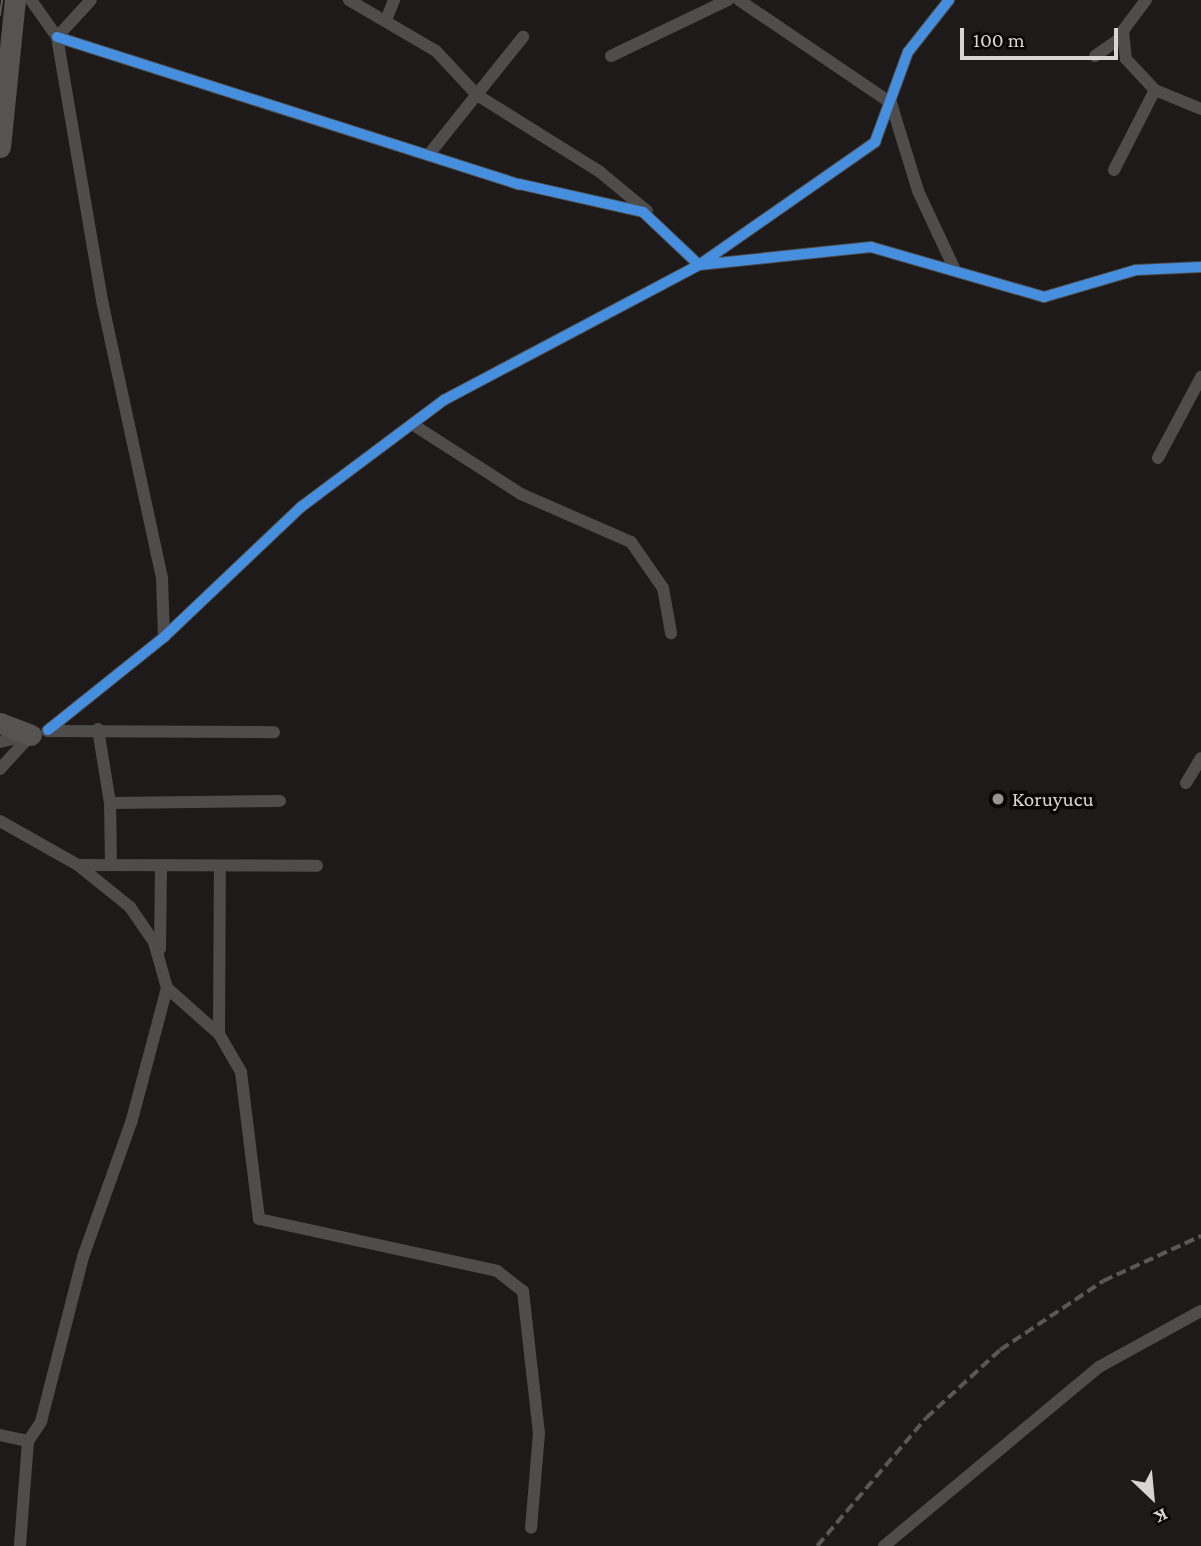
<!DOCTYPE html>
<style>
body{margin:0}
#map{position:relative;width:1201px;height:1546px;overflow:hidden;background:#1e1a19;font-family:"Crimson Pro",serif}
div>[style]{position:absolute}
.minor>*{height:12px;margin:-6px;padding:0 6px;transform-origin:6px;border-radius:6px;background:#4e4d4c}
.trunk>*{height:21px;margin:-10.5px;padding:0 10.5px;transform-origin:10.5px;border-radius:10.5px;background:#565453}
.tram>*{height:2px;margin:-1px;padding:0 1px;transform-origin:1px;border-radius:1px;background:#5a5756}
.rail>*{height:3.5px;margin-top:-1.75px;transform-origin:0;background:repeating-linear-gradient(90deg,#5a5756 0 10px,transparent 0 15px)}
.cycleway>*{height:10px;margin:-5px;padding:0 5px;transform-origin:5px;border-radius:5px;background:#468fdf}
.dots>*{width:19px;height:19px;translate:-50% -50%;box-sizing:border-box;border:4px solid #080605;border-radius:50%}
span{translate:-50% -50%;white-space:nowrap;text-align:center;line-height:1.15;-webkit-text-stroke:7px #080605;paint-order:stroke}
.poi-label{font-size:21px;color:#dad5d2}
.left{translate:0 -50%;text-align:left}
.north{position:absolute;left:1117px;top:1462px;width:70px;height:70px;-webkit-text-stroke:5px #080605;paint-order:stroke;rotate:154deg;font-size:19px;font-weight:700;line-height:28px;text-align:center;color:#dad5d2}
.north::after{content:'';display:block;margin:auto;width:24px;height:32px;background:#dad5d2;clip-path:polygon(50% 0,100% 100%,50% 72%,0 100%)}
.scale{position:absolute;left:960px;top:28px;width:158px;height:32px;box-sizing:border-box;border:4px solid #dad5d2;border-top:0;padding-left:9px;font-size:21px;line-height:24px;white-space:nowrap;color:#dad5d2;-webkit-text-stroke:5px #080605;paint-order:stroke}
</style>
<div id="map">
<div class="minor">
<div style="left:31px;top:0;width:45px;rotate:54.9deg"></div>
<div style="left:57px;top:37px;width:272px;rotate:80.3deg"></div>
<div style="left:103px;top:305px;width:280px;rotate:77.8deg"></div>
<div style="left:162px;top:579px;width:58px;rotate:88deg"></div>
<div style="left:349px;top:0;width:101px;rotate:30.4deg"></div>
<div style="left:436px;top:51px;width:60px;rotate:47deg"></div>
<div style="left:477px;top:95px;width:145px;rotate:32deg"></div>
<div style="left:600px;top:172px;width:61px;rotate:39.7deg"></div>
<div style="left:739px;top:0;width:184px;rotate:34.1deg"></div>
<div style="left:891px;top:103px;width:92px;rotate:72.9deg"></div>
<div style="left:918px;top:191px;width:85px;rotate:64.9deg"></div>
<div style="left:1146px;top:0;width:39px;rotate:127deg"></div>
<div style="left:1123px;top:31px;width:28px;rotate:84deg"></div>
<div style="left:1126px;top:59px;width:42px;rotate:46.9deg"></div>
<div style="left:1155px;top:90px;width:50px;rotate:22.4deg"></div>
<div style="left:386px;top:20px;width:22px;rotate:-68deg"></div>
<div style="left:57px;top:37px;width:485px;rotate:17.7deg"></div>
<div style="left:519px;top:184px;width:127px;rotate:12.7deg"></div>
<div style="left:643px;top:212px;width:77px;rotate:43.4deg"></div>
<div style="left:699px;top:265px;width:173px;rotate:-6deg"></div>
<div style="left:871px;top:247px;width:180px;rotate:16.1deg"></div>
<div style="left:1044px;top:297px;width:96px;rotate:-16.4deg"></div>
<div style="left:1136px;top:270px;width:65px;rotate:-2.6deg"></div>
<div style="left:57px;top:37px;width:50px;rotate:-47.4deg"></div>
<div style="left:611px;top:56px;width:130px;rotate:-25.6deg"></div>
<div style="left:1095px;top:56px;width:33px;rotate:-35deg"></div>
<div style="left:430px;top:153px;width:149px;rotate:-51.3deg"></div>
<div style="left:1114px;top:170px;width:90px;rotate:-62.9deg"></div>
<div style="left:412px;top:424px;width:130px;rotate:32.7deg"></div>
<div style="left:521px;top:494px;width:120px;rotate:23.6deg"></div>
<div style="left:631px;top:542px;width:56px;rotate:55.2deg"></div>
<div style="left:663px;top:588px;width:46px;rotate:79.9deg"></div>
<div style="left:1158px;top:458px;width:92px;rotate:-62deg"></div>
<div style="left:98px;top:729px;width:75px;rotate:80.8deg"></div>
<div style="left:48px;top:730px;width:149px;rotate:-38.7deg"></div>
<div style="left:164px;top:637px;width:189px;rotate:-43.5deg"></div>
<div style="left:301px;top:507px;width:179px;rotate:-36.8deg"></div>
<div style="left:444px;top:400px;width:289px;rotate:-27.9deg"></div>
<div style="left:699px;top:265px;width:215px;rotate:-34.9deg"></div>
<div style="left:875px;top:142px;width:96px;rotate:-69.9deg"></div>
<div style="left:908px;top:52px;width:66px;rotate:-51.7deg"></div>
<div style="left:47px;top:731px;width:227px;rotate:0.3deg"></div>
<div style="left:0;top:742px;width:27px;rotate:-13deg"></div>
<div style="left:0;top:769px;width:46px;rotate:-47.6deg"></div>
<div style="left:1186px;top:783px;width:29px;rotate:-59deg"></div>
<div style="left:0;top:821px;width:90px;rotate:29.4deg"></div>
<div style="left:78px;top:865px;width:67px;rotate:38.9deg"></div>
<div style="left:130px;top:907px;width:42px;rotate:55.6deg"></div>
<div style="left:154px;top:942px;width:48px;rotate:74.2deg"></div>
<div style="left:167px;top:988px;width:137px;rotate:104.9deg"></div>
<div style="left:132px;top:1120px;width:145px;rotate:109.7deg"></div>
<div style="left:83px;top:1257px;width:170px;rotate:104.3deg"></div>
<div style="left:41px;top:1422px;width:23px;rotate:124deg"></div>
<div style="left:28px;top:1441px;width:105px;rotate:94.4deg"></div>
<div style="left:80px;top:865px;width:237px;rotate:0.2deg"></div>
<div style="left:111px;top:865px;width:62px;rotate:-90.9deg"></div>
<div style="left:110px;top:803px;width:170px;rotate:-0.7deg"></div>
<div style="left:160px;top:949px;width:83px;rotate:-89.3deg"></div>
<div style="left:167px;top:988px;width:69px;rotate:41.5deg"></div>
<div style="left:219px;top:1034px;width:44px;rotate:59.9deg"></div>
<div style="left:241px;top:1072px;width:148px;rotate:83deg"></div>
<div style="left:259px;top:1219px;width:244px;rotate:12.3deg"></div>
<div style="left:497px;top:1271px;width:33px;rotate:38deg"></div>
<div style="left:523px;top:1291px;width:143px;rotate:83.6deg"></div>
<div style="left:539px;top:1433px;width:95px;rotate:94.8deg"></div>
<div style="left:219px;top:1034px;width:168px;rotate:-89.7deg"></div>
<div style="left:0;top:1435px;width:29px;rotate:12deg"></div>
<div style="left:884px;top:1546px;width:280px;rotate:-39.8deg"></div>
<div style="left:1099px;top:1367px;width:116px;rotate:-28.8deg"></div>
</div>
<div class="trunk">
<div style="left:0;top:147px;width:148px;rotate:-84.2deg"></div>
<div style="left:0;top:723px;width:33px;rotate:21deg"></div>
</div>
<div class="tram">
<div style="left:0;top:15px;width:15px;rotate:-82deg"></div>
</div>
<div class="rail">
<div style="left:817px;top:1546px;width:168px;rotate:-49.6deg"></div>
<div style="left:926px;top:1418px;width:100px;rotate:-42.6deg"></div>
<div style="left:1000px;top:1350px;width:124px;rotate:-33.8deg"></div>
<div style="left:1103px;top:1281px;width:108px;rotate:-24.7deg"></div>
</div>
<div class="cycleway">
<div style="left:57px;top:37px;width:485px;rotate:17.7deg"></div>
<div style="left:519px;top:184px;width:127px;rotate:12.7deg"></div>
<div style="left:643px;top:212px;width:77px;rotate:43.4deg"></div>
<div style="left:699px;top:265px;width:173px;rotate:-6deg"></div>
<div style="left:871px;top:247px;width:180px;rotate:16.1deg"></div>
<div style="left:1044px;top:297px;width:96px;rotate:-16.4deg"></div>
<div style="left:1136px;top:270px;width:65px;rotate:-2.6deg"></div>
<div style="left:48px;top:730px;width:149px;rotate:-38.7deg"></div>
<div style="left:164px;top:637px;width:189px;rotate:-43.5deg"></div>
<div style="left:301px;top:507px;width:179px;rotate:-36.8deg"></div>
<div style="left:444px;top:400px;width:289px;rotate:-27.9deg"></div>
<div style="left:699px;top:265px;width:215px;rotate:-34.9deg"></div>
<div style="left:875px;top:142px;width:96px;rotate:-69.9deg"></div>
<div style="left:908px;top:52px;width:66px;rotate:-51.7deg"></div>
</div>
<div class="dots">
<div style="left:998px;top:799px;background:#989491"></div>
</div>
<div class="poi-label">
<span class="left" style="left:1012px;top:799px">Koruyucu</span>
</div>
<div class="north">K</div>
<div class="scale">100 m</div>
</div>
